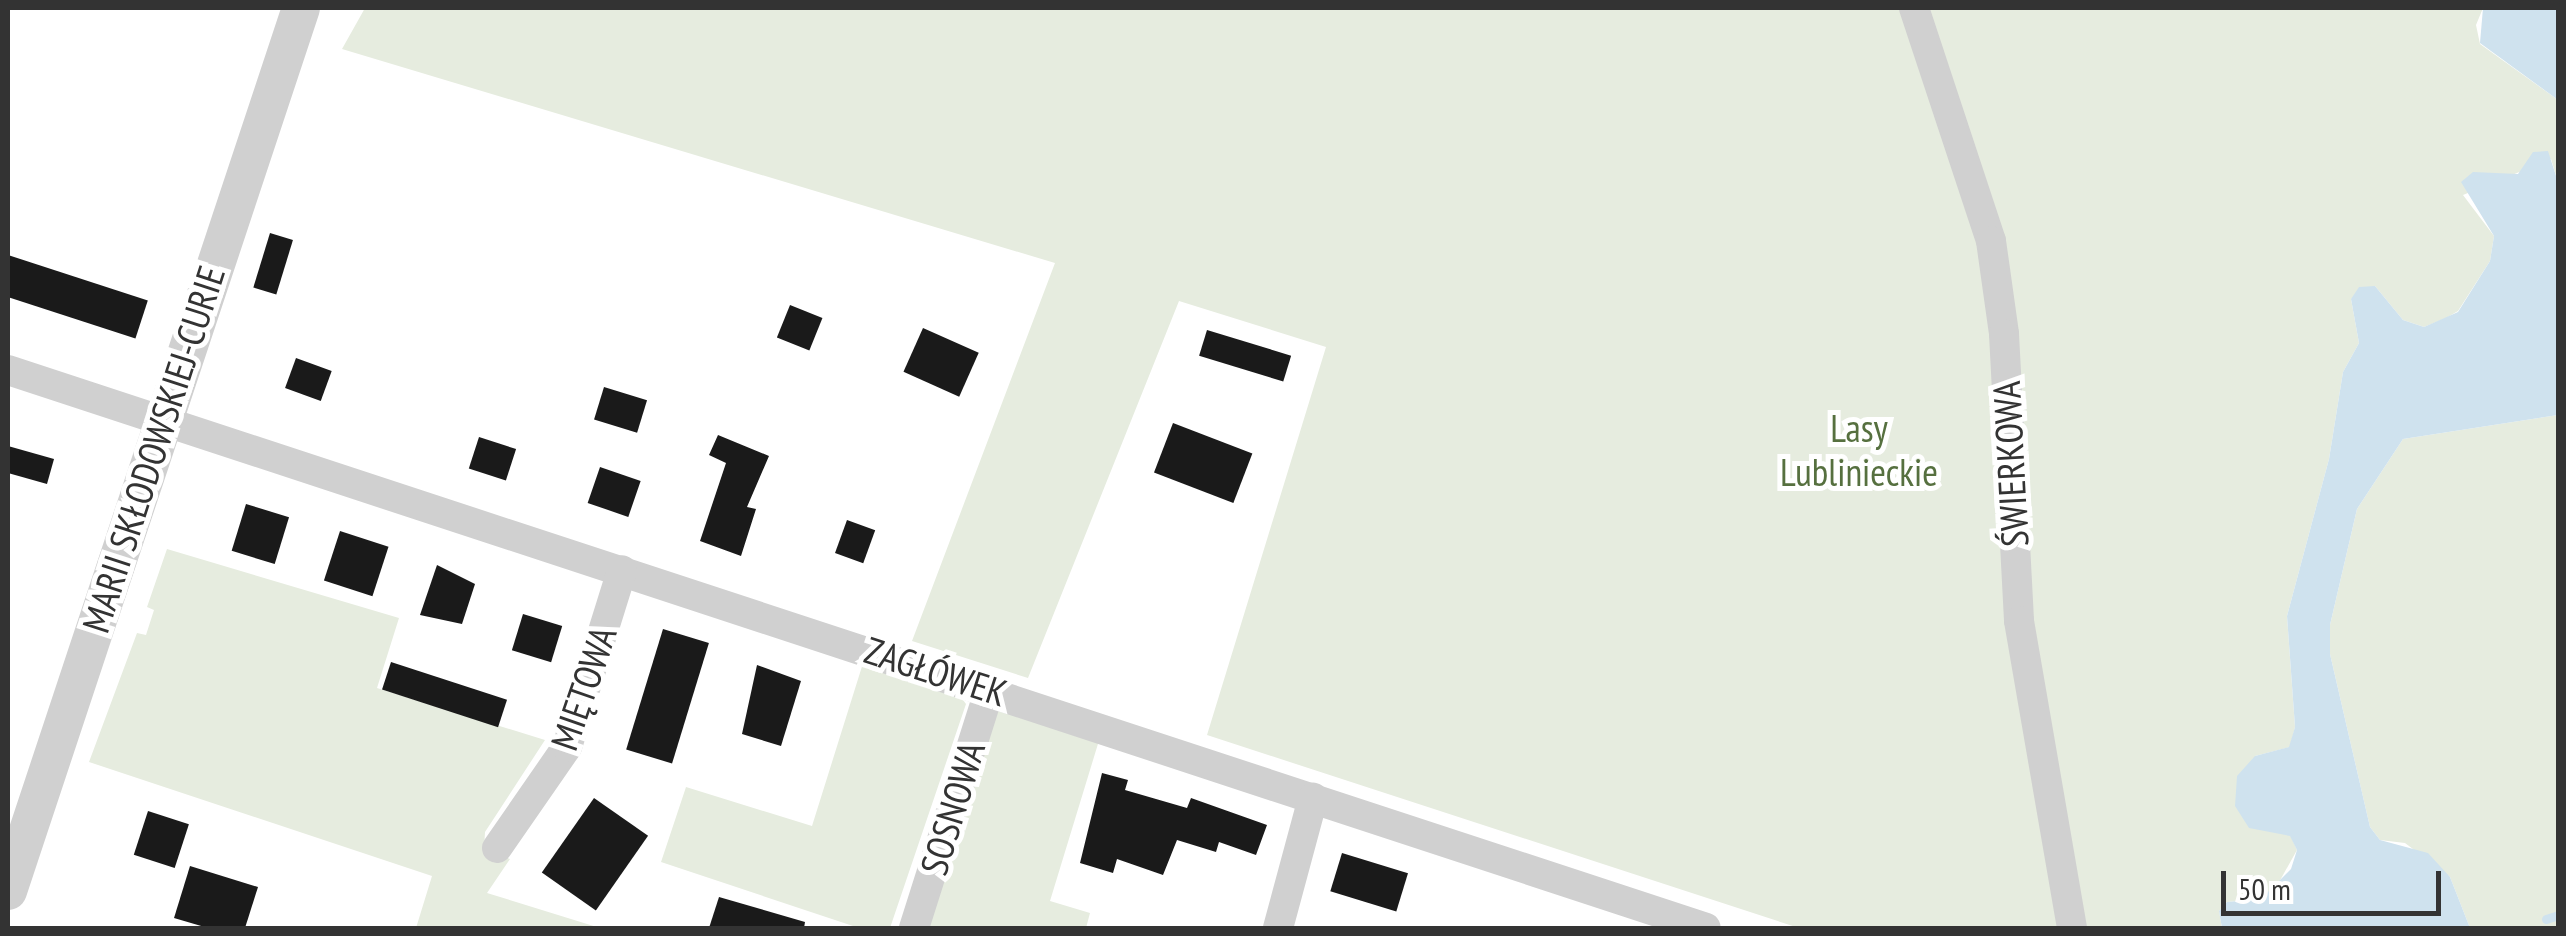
<!DOCTYPE html>
<meta charset="utf-8">
<style>
body{margin:0}
#map{position:relative;width:2566px;height:936px;overflow:hidden;background:#fff;font-family:"PT Sans Narrow",sans-serif}
div>[style]{position:absolute}
.green>*{inset:0;background:#e6ecdf}
.water>*{inset:0;background:#cfe2ee}
.stream>*{height:9px;margin:-4.5px;padding:0 4.5px;transform-origin:4.5px;border-radius:4.5px;background:#cfe2ee}
.building>*{inset:0;background:#1a1a1a;transform-origin:0 0}
.minor>*{height:30px;margin:-15px;padding:0 15px;transform-origin:15px;border-radius:15px;background:#d0d0d0}
.tertiary>*{height:38px;margin:-19px;padding:0 19px;transform-origin:19px;border-radius:19px;background:#d0d0d0}
span{translate:-50% -50%;white-space:nowrap;text-align:center;line-height:1.15;-webkit-text-stroke:10px #fff;paint-order:stroke}
.park-label{font-size:38px;color:#56703f}
.street-label{font-size:38px;color:#333}
.frame{position:absolute;inset:0;border:10px solid #333;pointer-events:none}
.scale{position:absolute;left:2221px;top:871px;width:220px;height:45px;box-sizing:border-box;border:5px solid #333;border-top:0;padding-left:12px;font-size:30px;line-height:35px;white-space:nowrap;color:#333;-webkit-text-stroke:8px #fff;paint-order:stroke}
</style>
<div id="map">
<div class="green">
<div style="clip-path:polygon(365px 8px,2483px 8px,2476px 25px,2480px 44px,2558px 100px,2558px 182px,2551px 159px,2463px 195px,2494px 236px,2490px 261px,2458px 311px,2446px 318px,2424px 327px,2403px 320px,2375px 286px,2351px 299px,2359px 343px,2343px 372px,2329px 459px,2287px 616px,2295px 727px,2290px 747px,2255px 756px,2297px 850px,2278px 884px,2261px 899px,2227px 902px,2219px 911px,2222px 928px,1799px 928px,1207px 735px,1326px 347px,1179px 301px,1028px 678px,912px 641px,1055px 263px,342px 49px)"></div>
<div style="clip-path:polygon(2558px 415px,2558px 928px,2470px 928px,2450px 877px,2405px 843px,2380px 840px,2370px 827px,2330px 654px,2330px 625px,2357px 509px,2403px 439px)"></div>
<div style="clip-path:polygon(167px 549px,399px 618px,377px 688px,545px 740px,485px 832px,484px 849px,510px 859px,487px 893px,600px 928px,416px 928px,432px 876px,89px 762px,137px 633px,146px 635px,154px 610px,147px 607px)"></div>
<div style="clip-path:polygon(864px 660px,953px 686px,966px 704px,890px 928px,859px 928px,661px 862px,686px 787px,812px 826px)"></div>
<div style="clip-path:polygon(1008px 704px,1101px 734px,1050px 901px,1090px 913px,1086px 928px,923px 928px,991px 713px)"></div>
</div>
<div class="water">
<div style="clip-path:polygon(2483px 8px,2558px 8px,2558px 100px,2480px 43px)"></div>
<div style="clip-path:polygon(2548px 151px,2558px 182px,2558px 415px,2403px 439px,2357px 509px,2330px 625px,2330px 654px,2370px 827px,2380px 840px,2428px 853px,2450px 877px,2470px 928px,2222px 928px,2219px 911px,2227px 902px,2261px 899px,2291px 869px,2297px 850px,2290px 836px,2249px 828px,2235px 806px,2237px 776px,2255px 756px,2289px 747px,2295px 727px,2287px 616px,2329px 459px,2343px 372px,2359px 343px,2351px 299px,2359px 287px,2375px 286px,2403px 320px,2424px 327px,2458px 312px,2490px 261px,2494px 236px,2461px 182px,2473px 172px,2518px 174px,2533px 152px)"></div>
</div>
<div class="stream">
<div style="left:2546px;top:919px;width:13px;rotate:-18deg"></div>
</div>
<div class="building">
<div style="left:270px;top:233px;width:24px;height:57px;rotate:17deg"></div>
<div style="left:8px;top:255px;width:147px;height:40px;rotate:18deg"></div>
<div style="left:790px;top:305px;width:35px;height:35px;rotate:22deg"></div>
<div style="left:923px;top:328px;width:61px;height:48px;rotate:24deg"></div>
<div style="left:1207px;top:330px;width:88px;height:27px;rotate:17deg"></div>
<div style="left:296px;top:358px;width:38px;height:32px;rotate:20deg"></div>
<div style="left:604px;top:387px;width:45px;height:34px;rotate:17deg"></div>
<div style="left:1173px;top:423px;width:85px;height:53px;rotate:21deg"></div>
<div style="clip-path:polygon(718px 435px,769px 456px,747px 507px,756px 509px,741px 556px,700px 541px,726px 463px,709px 455px)"></div>
<div style="left:479px;top:437px;width:39px;height:33px;rotate:18deg"></div>
<div style="clip-path:polygon(8px 446px,54px 459px,47px 484px,8px 473px)"></div>
<div style="left:600px;top:467px;width:43px;height:38px;rotate:19deg"></div>
<div style="left:246px;top:504px;width:45px;height:49px;rotate:17deg"></div>
<div style="left:847px;top:520px;width:30px;height:35px;rotate:20deg"></div>
<div style="left:340px;top:531px;width:51px;height:52px;rotate:18deg"></div>
<div style="clip-path:polygon(437px 565px,475px 584px,462px 624px,420px 615px)"></div>
<div style="left:523px;top:614px;width:41px;height:38px;rotate:17deg"></div>
<div style="left:663px;top:629px;width:48px;height:126px;rotate:17deg"></div>
<div style="left:391px;top:662px;width:122px;height:29px;rotate:18deg"></div>
<div style="clip-path:polygon(757px 665px,801px 681px,781px 746px,742px 734px)"></div>
<div style="clip-path:polygon(1102px 773px,1128px 780px,1125px 790px,1187px 808px,1191px 798px,1267px 825px,1256px 855px,1219px 842px,1216px 852px,1177px 840px,1163px 875px,1117px 859px,1113px 873px,1080px 863px)"></div>
<div style="left:594px;top:798px;width:66px;height:91px;rotate:35deg"></div>
<div style="left:148px;top:811px;width:43px;height:46px;rotate:18deg"></div>
<div style="left:1342px;top:853px;width:69px;height:40px;rotate:17deg"></div>
<div style="clip-path:polygon(190px 866px,258px 887px,245px 928px,208px 928px,174px 918px)"></div>
<div style="clip-path:polygon(719px 897px,805px 922px,804px 928px,709px 928px)"></div>
</div>
<div class="minor">
<div style="left:1914px;top:8px;width:245px;rotate:71.7deg"></div>
<div style="left:1991px;top:241px;width:94px;rotate:82deg"></div>
<div style="left:2004px;top:334px;width:287px;rotate:87deg"></div>
<div style="left:2019px;top:621px;width:312px;rotate:80.2deg"></div>
<div style="left:8px;top:370px;width:1787px;rotate:18.19deg"></div>
<div style="left:497px;top:848px;width:123px;rotate:-55.3deg"></div>
<div style="left:567px;top:747px;width:185px;rotate:-72.7deg"></div>
<div style="left:914px;top:928px;width:252px;rotate:-72.4deg"></div>
<div style="left:1278px;top:928px;width:135px;rotate:-74.9deg"></div>
</div>
<div class="tertiary">
<div style="left:8px;top:891px;width:930px;rotate:-71.64deg"></div>
</div>
<div class="park-label">
<span style="left:1859px;top:450px">Lasy<br>Lublinieckie</span>
</div>
<div class="street-label">
<span style="left:153px;top:449px;rotate:-72deg">MARII SKŁODOWSKIEJ-CURIE</span>
<span style="left:2010px;top:464px;rotate:-93deg">ŚWIERKOWA</span>
<span style="left:936px;top:671px;rotate:18deg">ZAGŁÓWEK</span>
<span style="left:583px;top:688px;rotate:-71deg">MIĘTOWA</span>
<span style="left:952px;top:808px;rotate:-73deg">SOSNOWA</span>
</div>
<div class="frame"></div>
<div class="scale">50 m</div>
</div>
